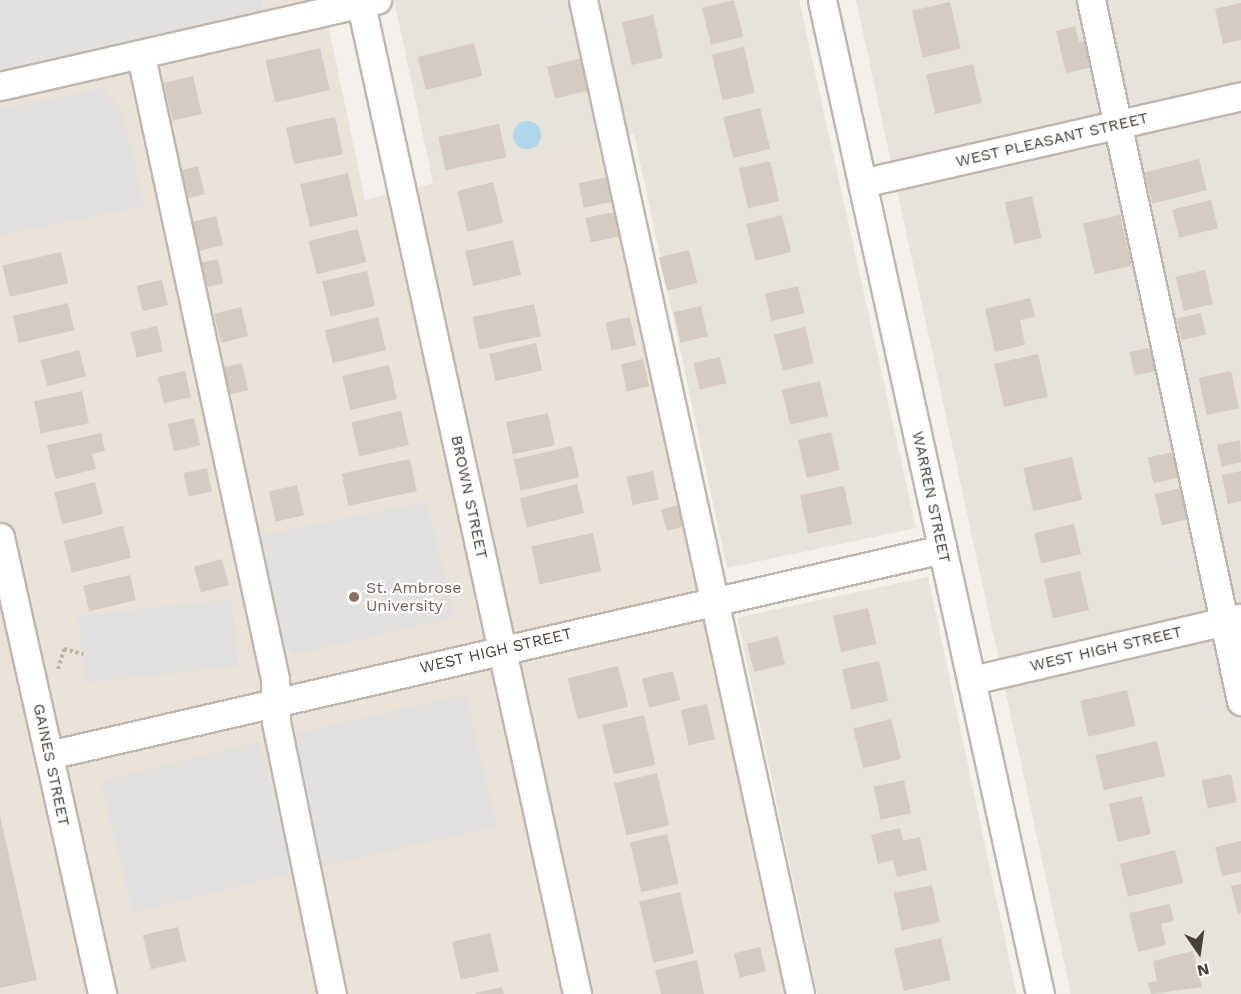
<!DOCTYPE html>
<style>
body{margin:0}
#map{position:relative;width:1241px;height:994px;overflow:hidden;background:#f4f0eb;font-family:"Work Sans",sans-serif}
div>[style]{position:absolute}
.residential>*{inset:0;background:#e7e2da;transform-origin:0 0}
.education>*{inset:0;background:#ebe3d7}
.parking>*{inset:0;background:#e3e1df;transform-origin:0 0}
.water>*{inset:0;background:#aed8ea}
.round{border-radius:50%}
.building>*{inset:0;background:#d5cbc2;transform-origin:0 0}
.path>*{height:4px;margin-top:-2px;transform-origin:0;background:repeating-linear-gradient(90deg,#bfb1a1 0 3px,transparent 0 6px)}
.roads{filter:drop-shadow(2px 0 #bfb7ae) drop-shadow(-2px 0 #bfb7ae) drop-shadow(0 2px #bfb7ae) drop-shadow(0 -2px #bfb7ae)}
.minor>*{height:27px;margin:-13.5px;padding:0 13.5px;transform-origin:13.5px;border-radius:13.5px;background:#fff}
.dots>*{width:16px;height:16px;translate:-50% -50%;box-sizing:border-box;border:3px solid #fff;border-radius:50%}
span{translate:-50% -50%;white-space:nowrap;text-align:center;line-height:1.15;-webkit-text-stroke:4.5px #fff;paint-order:stroke}
.street-label{font-size:16px;color:#48413a}
.education-label{font-size:16px;color:#785e54}
.left{translate:0 -50%;text-align:left}
.north{position:absolute;left:1169px;top:922px;width:60px;height:60px;-webkit-text-stroke:4px #fff;paint-order:stroke;rotate:167deg;font-size:16px;font-weight:700;line-height:24px;text-align:center;color:#48413a}
.north::after{content:'';display:block;margin:auto;width:21px;height:27px;background:#48413a;clip-path:polygon(50% 0,100% 100%,50% 72%,0 100%)}
</style>
<div id="map">
<div class="residential">
<div style="clip-path:polygon(394px 0,799px 0,916px 528px,727px 568px,634px 134px,433px 183px)"></div>
<div style="clip-path:polygon(856px 0,1241px 0,1241px 994px,1071px 994px)"></div>
<div style="left:928px;top:577px;width:426px;height:195px;rotate:78deg"></div>
</div>
<div class="education">
<div style="clip-path:polygon(0 0,323px 0,365px 200px,609px 140px,792px 994px,0 994px)"></div>
</div>
<div class="parking">
<div style="clip-path:polygon(0 0,261px 0,263px 11px,0 72px)"></div>
<div style="clip-path:polygon(102px 88px,121px 107px,145px 206px,0 236px,0 109px)"></div>
<div style="clip-path:polygon(427px 501px,455px 617px,295px 655px,280px 641px,274px 613px,279px 598px,270px 596px,266px 552px,255px 537px)"></div>
<div style="left:232px;top:599px;width:68px;height:155px;rotate:84deg"></div>
<div style="left:466px;top:694px;width:136px;height:187px;rotate:77deg"></div>
<div style="left:260px;top:741px;width:136px;height:165px;rotate:76deg"></div>
</div>
<div class="water">
<div class="round" style="left:513px;top:121px;width:28px;height:28px"></div>
</div>
<div class="building">
<div style="left:734px;top:0;width:38px;height:33px;rotate:76deg"></div>
<div style="left:950px;top:2px;width:48px;height:39px;rotate:77deg"></div>
<div style="clip-path:polygon(1241px 3px,1241px 40px,1223px 44px,1215px 9px)"></div>
<div style="left:653px;top:15px;width:44px;height:32px;rotate:77deg"></div>
<div style="clip-path:polygon(1075px 26px,1079px 42px,1090px 39px,1096px 66px,1066px 73px,1056px 31px)"></div>
<div style="left:474px;top:43px;width:34px;height:58px;rotate:76deg"></div>
<div style="left:744px;top:47px;width:47px;height:33px;rotate:77deg"></div>
<div style="left:320px;top:48px;width:43px;height:56px;rotate:77deg"></div>
<div style="left:582px;top:58px;width:33px;height:36px;rotate:76deg"></div>
<div style="left:973px;top:64px;width:40px;height:48px;rotate:77deg"></div>
<div style="left:193px;top:76px;width:39px;height:30px;rotate:77deg"></div>
<div style="left:760px;top:108px;width:42px;height:38px;rotate:76deg"></div>
<div style="left:335px;top:117px;width:38px;height:50px;rotate:78deg"></div>
<div style="left:499px;top:124px;width:34px;height:62px;rotate:78deg"></div>
<div style="left:1199px;top:159px;width:32px;height:56px;rotate:76deg"></div>
<div style="left:770px;top:161px;width:41px;height:32px;rotate:77deg"></div>
<div style="left:198px;top:166px;width:29px;height:24px;rotate:76deg"></div>
<div style="left:348px;top:173px;width:44px;height:49px;rotate:77deg"></div>
<div style="left:608px;top:177px;width:25px;height:30px;rotate:78deg"></div>
<div style="left:493px;top:182px;width:42px;height:37px;rotate:76deg"></div>
<div style="left:1032px;top:196px;width:43px;height:28px;rotate:77deg"></div>
<div style="left:1211px;top:200px;width:29px;height:40px;rotate:76deg"></div>
<div style="left:614px;top:212px;width:25px;height:29px;rotate:78deg"></div>
<div style="left:782px;top:215px;width:38px;height:37px;rotate:76deg"></div>
<div style="left:1120px;top:215px;width:52px;height:38px;rotate:77deg"></div>
<div style="left:216px;top:216px;width:30px;height:29px;rotate:76deg"></div>
<div style="left:358px;top:229px;width:34px;height:51px;rotate:76deg"></div>
<div style="left:513px;top:240px;width:36px;height:49px;rotate:77deg"></div>
<div style="left:689px;top:250px;width:34px;height:31px;rotate:76deg"></div>
<div style="left:61px;top:252px;width:32px;height:60px;rotate:77deg"></div>
<div style="left:218px;top:259px;width:25px;height:23px;rotate:78deg"></div>
<div style="left:1205px;top:270px;width:35px;height:30px;rotate:77deg"></div>
<div style="left:367px;top:271px;width:36px;height:46px;rotate:77deg"></div>
<div style="left:162px;top:280px;width:26px;height:26px;rotate:77deg"></div>
<div style="left:798px;top:286px;width:28px;height:34px;rotate:77deg"></div>
<div style="clip-path:polygon(1030px 298px,1035px 317px,1020px 320px,1025px 345px,995px 352px,985px 309px)"></div>
<div style="left:68px;top:303px;width:28px;height:57px;rotate:77deg"></div>
<div style="left:534px;top:304px;width:33px;height:63px;rotate:78deg"></div>
<div style="left:701px;top:306px;width:31px;height:28px;rotate:77deg"></div>
<div style="left:241px;top:307px;width:30px;height:28px;rotate:76deg"></div>
<div style="left:1201px;top:313px;width:22px;height:25px;rotate:77deg"></div>
<div style="left:378px;top:317px;width:34px;height:55px;rotate:76deg"></div>
<div style="left:630px;top:317px;width:29px;height:25px;rotate:78deg"></div>
<div style="left:157px;top:326px;width:26px;height:27px;rotate:77deg"></div>
<div style="left:805px;top:327px;width:37px;height:32px;rotate:76deg"></div>
<div style="left:536px;top:343px;width:28px;height:48px;rotate:77deg"></div>
<div style="left:1153px;top:347px;width:24px;height:24px;rotate:78deg"></div>
<div style="left:79px;top:350px;width:27px;height:40px;rotate:75deg"></div>
<div style="left:1038px;top:354px;width:44px;height:45px;rotate:77deg"></div>
<div style="left:720px;top:357px;width:27px;height:27px;rotate:77deg"></div>
<div style="left:643px;top:359px;width:28px;height:23px;rotate:77deg"></div>
<div style="left:242px;top:363px;width:28px;height:29px;rotate:77deg"></div>
<div style="left:389px;top:365px;width:35px;height:48px;rotate:77deg"></div>
<div style="left:185px;top:371px;width:27px;height:28px;rotate:77deg"></div>
<div style="left:1231px;top:371px;width:38px;height:33px;rotate:78deg"></div>
<div style="left:820px;top:381px;width:36px;height:39px;rotate:77deg"></div>
<div style="left:82px;top:391px;width:33px;height:49px;rotate:78deg"></div>
<div style="left:401px;top:411px;width:35px;height:51px;rotate:77deg"></div>
<div style="left:548px;top:413px;width:33px;height:43px;rotate:78deg"></div>
<div style="left:194px;top:418px;width:28px;height:27px;rotate:77deg"></div>
<div style="left:831px;top:432px;width:39px;height:34px;rotate:77deg"></div>
<div style="clip-path:polygon(101px 433px,105px 451px,92px 454px,96px 469px,55px 479px,47px 445px)"></div>
<div style="clip-path:polygon(1240px 440px,1241px 462px,1222px 467px,1217px 445px)"></div>
<div style="left:572px;top:446px;width:32px;height:60px;rotate:77deg"></div>
<div style="left:1173px;top:452px;width:26px;height:26px;rotate:77deg"></div>
<div style="left:1072px;top:457px;width:44px;height:50px;rotate:77deg"></div>
<div style="left:410px;top:459px;width:33px;height:70px;rotate:78deg"></div>
<div style="left:207px;top:468px;width:24px;height:24px;rotate:78deg"></div>
<div style="left:653px;top:471px;width:29px;height:27px;rotate:78deg"></div>
<div style="clip-path:polygon(1241px 471px,1241px 501px,1228px 504px,1222px 475px)"></div>
<div style="left:95px;top:482px;width:33px;height:42px;rotate:76deg"></div>
<div style="left:577px;top:484px;width:30px;height:59px;rotate:76deg"></div>
<div style="left:297px;top:485px;width:31px;height:29px;rotate:77deg"></div>
<div style="left:844px;top:486px;width:39px;height:45px;rotate:78deg"></div>
<div style="left:1181px;top:488px;width:32px;height:27px;rotate:77deg"></div>
<div style="left:681px;top:504px;width:22px;height:21px;rotate:74deg"></div>
<div style="left:1074px;top:524px;width:31px;height:41px;rotate:77deg"></div>
<div style="left:123px;top:526px;width:33px;height:61px;rotate:76deg"></div>
<div style="left:593px;top:533px;width:39px;height:63px;rotate:78deg"></div>
<div style="left:222px;top:559px;width:27px;height:29px;rotate:75deg"></div>
<div style="left:1080px;top:571px;width:40px;height:37px;rotate:77deg"></div>
<div style="left:130px;top:575px;width:26px;height:48px;rotate:77deg"></div>
<div style="left:868px;top:608px;width:37px;height:36px;rotate:77deg"></div>
<div style="left:778px;top:636px;width:29px;height:32px;rotate:76deg"></div>
<div style="left:879px;top:661px;width:41px;height:38px;rotate:77deg"></div>
<div style="left:618px;top:666px;width:42px;height:52px;rotate:76deg"></div>
<div style="left:673px;top:671px;width:30px;height:32px;rotate:76deg"></div>
<div style="left:1127px;top:690px;width:37px;height:48px;rotate:77deg"></div>
<div style="left:707px;top:704px;width:36px;height:27px;rotate:77deg"></div>
<div style="left:644px;top:715px;width:51px;height:43px;rotate:77deg"></div>
<div style="left:891px;top:719px;width:41px;height:39px;rotate:76deg"></div>
<div style="left:1157px;top:741px;width:36px;height:63px;rotate:77deg"></div>
<div style="left:657px;top:773px;width:54px;height:44px;rotate:77deg"></div>
<div style="left:1231px;top:774px;width:29px;height:30px;rotate:78deg"></div>
<div style="left:904px;top:780px;width:34px;height:31px;rotate:78deg"></div>
<div style="left:1142px;top:796px;width:39px;height:34px;rotate:77deg"></div>
<div style="clip-path:polygon(0 816px,37px 980px,0 988px)"></div>
<div style="clip-path:polygon(900px 828px,903px 841px,920px 837px,927px 870px,897px 877px,893px 860px,878px 864px,871px 835px)"></div>
<div style="left:667px;top:834px;width:51px;height:38px;rotate:77deg"></div>
<div style="clip-path:polygon(1241px 841px,1241px 872px,1222px 876px,1215px 847px)"></div>
<div style="left:1175px;top:850px;width:34px;height:57px;rotate:76deg"></div>
<div style="clip-path:polygon(1241px 884px,1241px 913px,1238px 914px,1231px 886px)"></div>
<div style="left:932px;top:885px;width:38px;height:39px;rotate:78deg"></div>
<div style="left:680px;top:892px;width:63px;height:42px;rotate:77deg"></div>
<div style="clip-path:polygon(1170px 904px,1174px 921px,1161px 924px,1166px 945px,1138px 952px,1129px 913px)"></div>
<div style="left:178px;top:927px;width:35px;height:36px;rotate:77deg"></div>
<div style="left:490px;top:933px;width:39px;height:39px;rotate:77deg"></div>
<div style="left:941px;top:938px;width:43px;height:48px;rotate:77deg"></div>
<div style="left:760px;top:947px;width:25px;height:27px;rotate:76deg"></div>
<div style="clip-path:polygon(1193px 951px,1202px 987px,1151px 994px,1148px 983px,1157px 981px,1153px 961px)"></div>
<div style="clip-path:polygon(697px 960px,704px 994px,661px 994px,655px 970px)"></div>
<div style="clip-path:polygon(502px 987px,504px 994px,475px 994px,475px 993px)"></div>
</div>
<div class="path">
<div style="left:58px;top:669px;width:21px;rotate:-73deg"></div>
<div style="left:64px;top:649px;width:20px;rotate:15deg"></div>
</div>
<div class="roads">
<div class="minor">
<div style="left:360px;top:0;width:1017px;rotate:77.68deg"></div>
<div style="left:583px;top:0;width:1017px;rotate:77.68deg"></div>
<div style="left:822px;top:0;width:1018px;rotate:77.63deg"></div>
<div style="left:1091px;top:0;width:717px;rotate:77.92deg"></div>
<div style="left:141px;top:56px;width:637px;rotate:77.86deg"></div>
<div style="left:275px;top:679px;width:43px;rotate:88.7deg"></div>
<div style="left:276px;top:722px;width:278px;rotate:78.4deg"></div>
<div style="left:0;top:86px;width:387px;rotate:-12.9deg"></div>
<div style="left:862px;top:183px;width:389px;rotate:-12.9deg"></div>
<div style="left:0;top:537px;width:468px;rotate:77.4deg"></div>
<div style="left:972px;top:680px;width:274px;rotate:-13.1deg"></div>
<div style="left:49px;top:755px;width:917px;rotate:-12.98deg"></div>
</div>
</div>
<div class="dots">
<div style="left:354px;top:597px;background:#8d6e63"></div>
</div>
<div class="street-label">
<span style="left:1052px;top:140px;rotate:-13deg">WEST PLEASANT STREET</span>
<span style="left:469px;top:497px;rotate:78deg">BROWN STREET</span>
<span style="left:931px;top:497px;rotate:78deg">WARREN STREET</span>
<span style="left:1106px;top:649px;rotate:-13deg">WEST HIGH STREET</span>
<span style="left:496px;top:651px;rotate:-13deg">WEST HIGH STREET</span>
<span style="left:51px;top:765px;rotate:78deg">GAINES STREET</span>
</div>
<div class="education-label">
<span class="left" style="left:366px;top:597px">St. Ambrose<br>University</span>
</div>
<div class="north">N</div>
</div>
